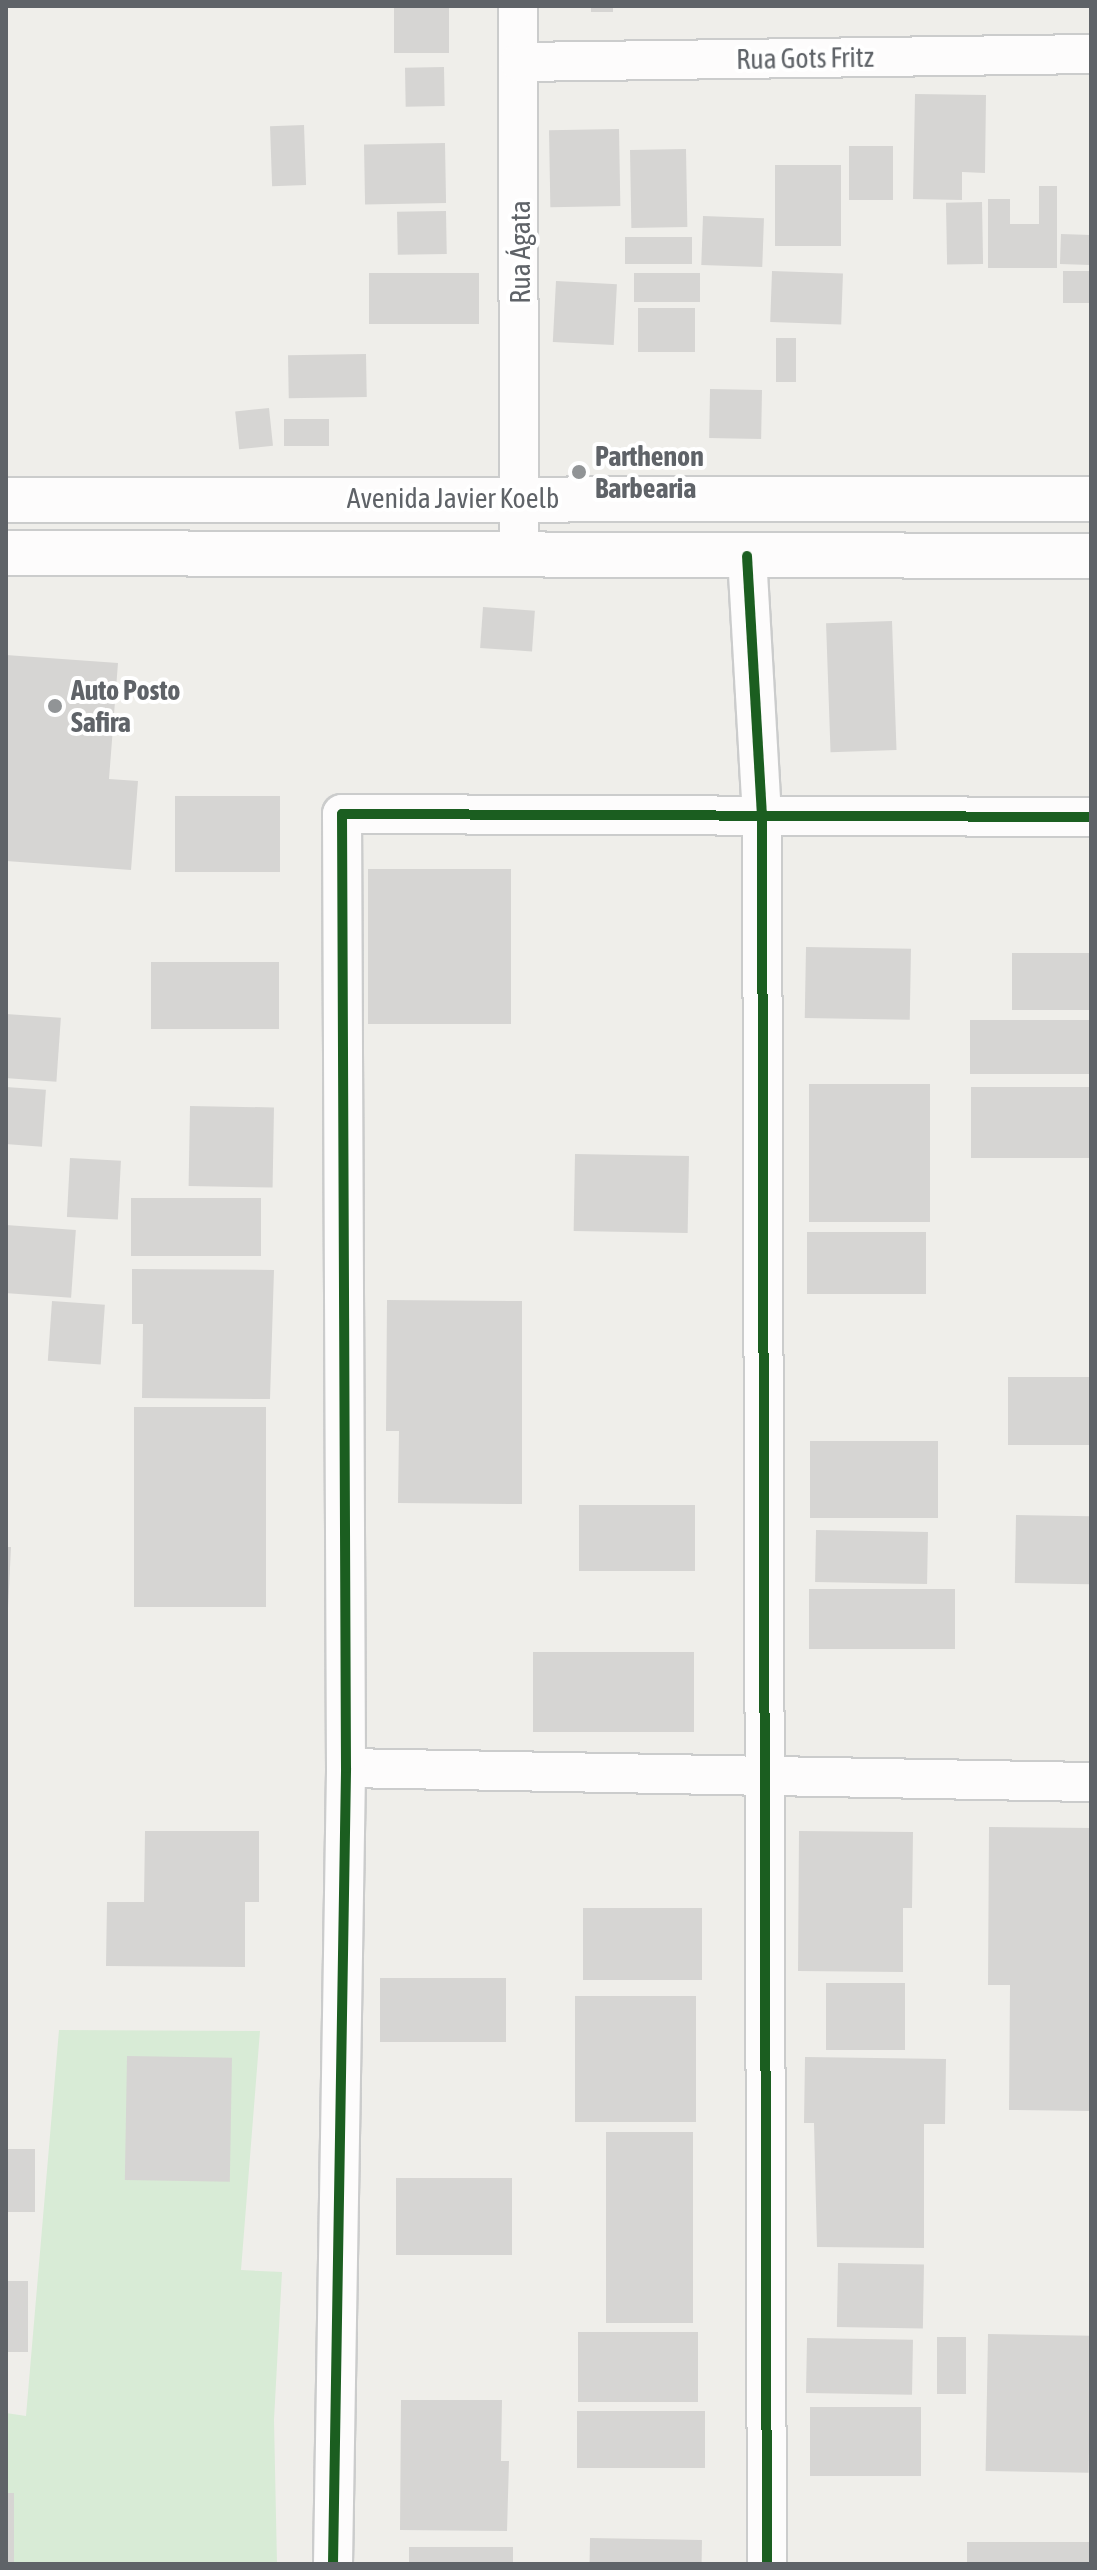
<!DOCTYPE html>
<meta charset="utf-8">
<style>
body{margin:0}
#map{position:relative;width:1097px;height:2570px;overflow:hidden;background:#efeeea;font-family:"Asap Condensed",sans-serif}
div>[style]{position:absolute}
.green>*{inset:0;background:#d8ebd6}
.building>*{inset:0;background:#d6d5d3;transform-origin:0 0}
.roads{filter:drop-shadow(2px 0 #cbcccc) drop-shadow(-2px 0 #cbcccc) drop-shadow(0 2px #cbcccc) drop-shadow(0 -2px #cbcccc)}
.minor>*{height:38px;margin:-19px;padding:0 19px;transform-origin:19px;border-radius:19px;background:#fdfcfc}
.tertiary>*{height:44px;margin:-22px;padding:0 22px;transform-origin:22px;border-radius:22px;background:#fdfcfc}
.cycleway>*{height:10px;margin:-5px;padding:0 5px;transform-origin:5px;border-radius:5px;background:#1b5e20}
.dots>*{width:22px;height:22px;translate:-50% -50%;box-sizing:border-box;border:4px solid #fff;border-radius:50%}
span{translate:-50% -50%;white-space:nowrap;text-align:center;line-height:1.15;-webkit-text-stroke:8px #fff;paint-order:stroke}
.street-label{font-size:28px;color:#5f6368}
.poi-label{font-size:28px;color:#5f6368;font-weight:700}
.left{translate:0 -50%;text-align:left}
.frame{position:absolute;inset:0;border:8px solid #5f6368;pointer-events:none}
</style>
<div id="map">
<div class="green">
<div style="clip-path:polygon(59px 2030px,260px 2031px,241px 2270px,282px 2272px,274px 2420px,277px 2564px,6px 2564px,6px 2413px,26px 2416px)"></div>
</div>
<div class="building">
<div style="left:394px;top:6px;width:55px;height:47px"></div>
<div style="left:591px;top:6px;width:22px;height:6px"></div>
<div style="left:444px;top:67px;width:39px;height:39px;rotate:89deg"></div>
<div style="clip-path:polygon(915px 94px,986px 95px,985px 173px,962px 172px,962px 200px,913px 199px)"></div>
<div style="left:304px;top:125px;width:60px;height:34px;rotate:88deg"></div>
<div style="left:619px;top:129px;width:77px;height:70px;rotate:89deg"></div>
<div style="left:445px;top:143px;width:60px;height:81px;rotate:89deg"></div>
<div style="left:849px;top:146px;width:44px;height:54px"></div>
<div style="left:686px;top:149px;width:78px;height:56px;rotate:89deg"></div>
<div style="left:775px;top:165px;width:66px;height:81px"></div>
<div style="clip-path:polygon(1039px 186px,1057px 186px,1057px 268px,988px 268px,988px 199px,1010px 199px,1010px 224px,1039px 224px)"></div>
<div style="left:982px;top:202px;width:62px;height:36px;rotate:89deg"></div>
<div style="left:446px;top:211px;width:43px;height:49px;rotate:89deg"></div>
<div style="left:703px;top:216px;width:61px;height:49px;rotate:2deg"></div>
<div style="left:1061px;top:234px;width:30px;height:30px;rotate:2deg"></div>
<div style="left:692px;top:237px;width:27px;height:67px;rotate:90deg"></div>
<div style="left:772px;top:271px;width:71px;height:51px;rotate:2deg"></div>
<div style="left:1063px;top:271px;width:28px;height:32px"></div>
<div style="left:479px;top:273px;width:51px;height:110px;rotate:90deg"></div>
<div style="left:634px;top:273px;width:66px;height:29px"></div>
<div style="left:556px;top:281px;width:61px;height:61px;rotate:3deg"></div>
<div style="left:638px;top:308px;width:57px;height:44px"></div>
<div style="left:776px;top:338px;width:20px;height:44px"></div>
<div style="left:366px;top:354px;width:43px;height:78px;rotate:89deg"></div>
<div style="left:710px;top:389px;width:52px;height:49px;rotate:1deg"></div>
<div style="left:269px;top:408px;width:38px;height:34px;rotate:84deg"></div>
<div style="left:329px;top:419px;width:27px;height:45px;rotate:90deg"></div>
<div style="left:483px;top:607px;width:52px;height:41px;rotate:4deg"></div>
<div style="left:892px;top:621px;width:129px;height:66px;rotate:88deg"></div>
<div style="clip-path:polygon(6px 655px,118px 663px,109px 779px,138px 781px,131px 870px,6px 861px)"></div>
<div style="left:175px;top:796px;width:105px;height:76px"></div>
<div style="left:368px;top:869px;width:143px;height:155px"></div>
<div style="left:806px;top:947px;width:105px;height:71px;rotate:1deg"></div>
<div style="left:1012px;top:953px;width:79px;height:57px"></div>
<div style="left:151px;top:962px;width:128px;height:67px"></div>
<div style="left:6px;top:1014px;width:55px;height:64px;rotate:4deg"></div>
<div style="left:970px;top:1020px;width:121px;height:54px"></div>
<div style="left:809px;top:1084px;width:121px;height:138px"></div>
<div style="left:6px;top:1087px;width:40px;height:57px;rotate:4deg"></div>
<div style="left:971px;top:1087px;width:120px;height:71px"></div>
<div style="left:190px;top:1106px;width:84px;height:80px;rotate:1deg"></div>
<div style="left:575px;top:1154px;width:114px;height:77px;rotate:1deg"></div>
<div style="left:70px;top:1158px;width:51px;height:59px;rotate:3deg"></div>
<div style="left:131px;top:1198px;width:130px;height:58px"></div>
<div style="left:6px;top:1225px;width:70px;height:68px;rotate:4deg"></div>
<div style="left:807px;top:1232px;width:119px;height:62px"></div>
<div style="clip-path:polygon(132px 1269px,274px 1270px,270px 1399px,142px 1398px,143px 1324px,132px 1324px)"></div>
<div style="clip-path:polygon(387px 1300px,522px 1301px,522px 1504px,398px 1503px,399px 1431px,386px 1431px)"></div>
<div style="left:52px;top:1301px;width:53px;height:60px;rotate:4deg"></div>
<div style="left:1008px;top:1377px;width:83px;height:68px"></div>
<div style="left:134px;top:1407px;width:132px;height:200px"></div>
<div style="left:810px;top:1441px;width:128px;height:77px"></div>
<div style="left:579px;top:1505px;width:116px;height:66px"></div>
<div style="left:1016px;top:1515px;width:75px;height:68px;rotate:1deg"></div>
<div style="left:816px;top:1530px;width:112px;height:52px;rotate:1deg"></div>
<div style="clip-path:polygon(6px 1547px,11px 1547px,8px 1608px,6px 1608px)"></div>
<div style="left:809px;top:1589px;width:146px;height:60px"></div>
<div style="left:533px;top:1652px;width:161px;height:80px"></div>
<div style="clip-path:polygon(989px 1827px,1091px 1828px,1091px 2111px,1009px 2110px,1010px 1985px,988px 1985px)"></div>
<div style="clip-path:polygon(145px 1831px,259px 1831px,259px 1902px,245px 1902px,245px 1967px,106px 1966px,107px 1902px,144px 1902px)"></div>
<div style="clip-path:polygon(799px 1831px,913px 1832px,912px 1908px,903px 1908px,903px 1972px,798px 1971px)"></div>
<div style="left:583px;top:1908px;width:119px;height:72px"></div>
<div style="left:380px;top:1978px;width:126px;height:64px"></div>
<div style="left:826px;top:1983px;width:79px;height:67px"></div>
<div style="left:575px;top:1996px;width:121px;height:126px"></div>
<div style="left:127px;top:2056px;width:105px;height:124px;rotate:1deg"></div>
<div style="clip-path:polygon(805px 2057px,946px 2059px,945px 2124px,924px 2124px,924px 2248px,817px 2247px,814px 2123px,804px 2123px)"></div>
<div style="left:606px;top:2132px;width:87px;height:191px"></div>
<div style="left:6px;top:2149px;width:29px;height:63px"></div>
<div style="left:396px;top:2178px;width:116px;height:77px"></div>
<div style="left:838px;top:2263px;width:86px;height:64px;rotate:1deg"></div>
<div style="left:6px;top:2281px;width:22px;height:71px"></div>
<div style="left:578px;top:2332px;width:120px;height:70px"></div>
<div style="left:988px;top:2334px;width:103px;height:137px;rotate:1deg"></div>
<div style="left:937px;top:2337px;width:29px;height:57px"></div>
<div style="left:807px;top:2338px;width:106px;height:55px;rotate:1deg"></div>
<div style="clip-path:polygon(401px 2400px,502px 2400px,501px 2461px,509px 2461px,507px 2531px,400px 2530px)"></div>
<div style="left:810px;top:2407px;width:111px;height:69px"></div>
<div style="left:577px;top:2411px;width:128px;height:57px"></div>
<div style="left:6px;top:2493px;width:8px;height:71px"></div>
<div style="left:590px;top:2538px;width:112px;height:26px;rotate:1deg"></div>
<div style="left:967px;top:2542px;width:124px;height:22px"></div>
<div style="left:409px;top:2547px;width:104px;height:17px"></div>
</div>
<div class="roads">
<div class="minor">
<div style="left:518px;top:6px;width:549px;rotate:89.9deg"></div>
<div style="left:519px;top:62px;width:572px;rotate:-0.8deg"></div>
<div style="left:747px;top:556px;width:257px;rotate:86.7deg"></div>
<div style="left:762px;top:813px;width:1751px;rotate:89.84deg"></div>
<div style="left:346px;top:1768px;width:745px;rotate:1.08deg"></div>
<div style="left:333px;top:2564px;width:796px;rotate:-89.06deg"></div>
<div style="left:346px;top:1768px;width:954px;rotate:-90.24deg"></div>
<div style="left:342px;top:814px;width:749px;rotate:0.23deg"></div>
</div>
<div class="tertiary">
<div style="left:6px;top:500px;width:1085px;rotate:-0.05deg"></div>
<div style="left:6px;top:553px;width:1085px;rotate:0.16deg"></div>
</div>
</div>
<div class="cycleway">
<div style="left:747px;top:556px;width:257px;rotate:86.7deg"></div>
<div style="left:762px;top:813px;width:1751px;rotate:89.84deg"></div>
<div style="left:333px;top:2564px;width:796px;rotate:-89.06deg"></div>
<div style="left:346px;top:1768px;width:954px;rotate:-90.24deg"></div>
<div style="left:342px;top:814px;width:749px;rotate:0.23deg"></div>
</div>
<div class="dots">
<div style="left:579px;top:472px;background:#919496"></div>
<div style="left:55px;top:706px;background:#919496"></div>
</div>
<div class="street-label">
<span style="left:805px;top:58px;rotate:-1deg">Rua Gots Fritz</span>
<span style="left:520px;top:252px;rotate:-90deg">Rua Ágata</span>
<span style="left:453px;top:498px">Avenida Javier Koelb</span>
</div>
<div class="poi-label">
<span class="left" style="left:595px;top:472px">Parthenon<br>Barbearia</span>
<span class="left" style="left:71px;top:706px">Auto Posto<br>Safira</span>
</div>
<div class="frame"></div>
</div>
